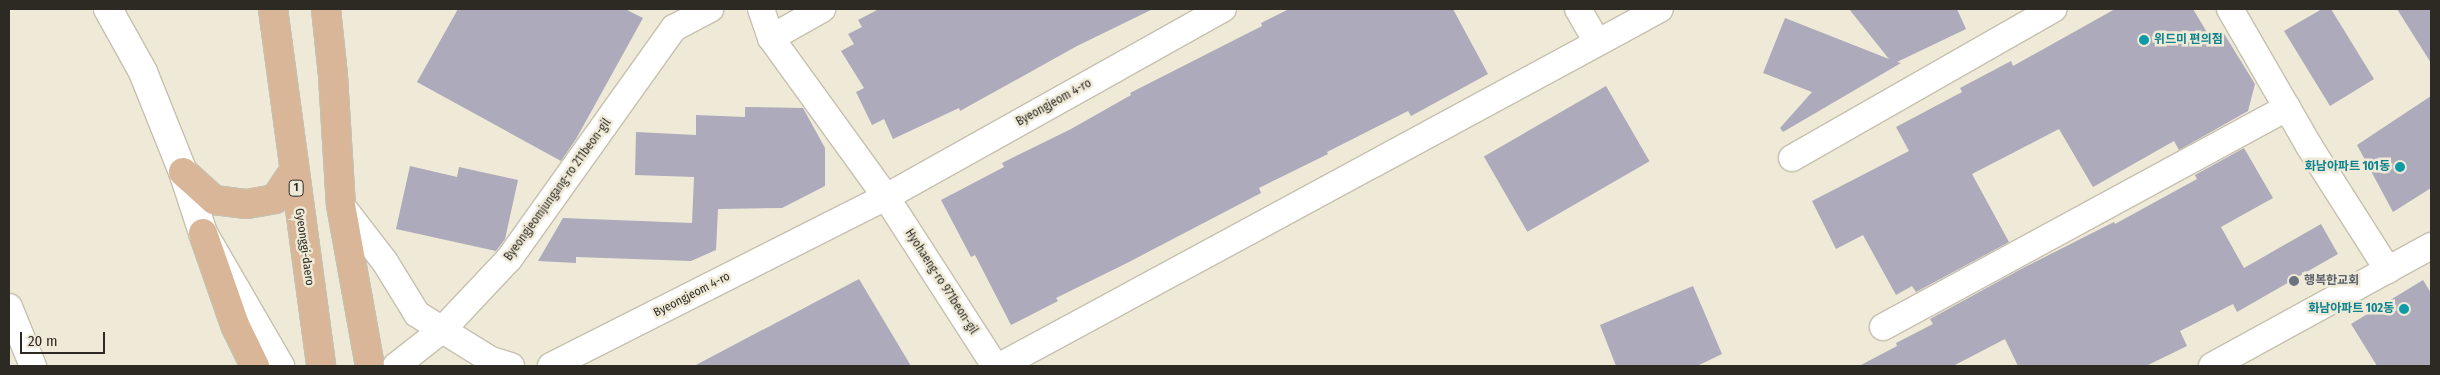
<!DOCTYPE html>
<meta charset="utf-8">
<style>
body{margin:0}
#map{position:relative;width:2440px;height:375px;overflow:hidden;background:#efead7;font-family:"Fira Sans Condensed","Noto Sans KR",sans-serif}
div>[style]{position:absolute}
.building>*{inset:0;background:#acaabb;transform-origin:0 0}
.roads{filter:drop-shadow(1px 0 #c6c0ae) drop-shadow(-1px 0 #c6c0ae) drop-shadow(0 1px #c6c0ae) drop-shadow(0 -1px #c6c0ae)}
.minor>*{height:26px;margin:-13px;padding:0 13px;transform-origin:13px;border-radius:13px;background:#fff}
.tertiary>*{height:28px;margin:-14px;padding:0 14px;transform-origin:14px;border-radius:14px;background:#fff}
.primary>*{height:28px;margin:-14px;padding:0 14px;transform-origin:14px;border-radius:14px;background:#d9b697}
.dots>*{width:14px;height:14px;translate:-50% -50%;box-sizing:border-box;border:2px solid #efead7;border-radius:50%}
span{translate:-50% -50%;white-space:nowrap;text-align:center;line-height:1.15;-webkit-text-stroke:5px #efead7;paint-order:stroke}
.shield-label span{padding:1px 4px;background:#efead7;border:1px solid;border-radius:4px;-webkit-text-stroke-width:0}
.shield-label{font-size:11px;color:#2c2a23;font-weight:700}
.culture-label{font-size:12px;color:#0d838f;font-weight:700}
.left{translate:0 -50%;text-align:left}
.right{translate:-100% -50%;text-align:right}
.street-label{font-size:12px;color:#2c2a23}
.worship-label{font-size:12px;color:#5b616d;font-weight:700}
.frame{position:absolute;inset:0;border:10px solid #2c2a23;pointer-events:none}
.scale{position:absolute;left:20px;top:332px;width:85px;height:22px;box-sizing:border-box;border:2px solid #2c2a23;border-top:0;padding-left:6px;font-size:15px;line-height:18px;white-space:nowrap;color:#2c2a23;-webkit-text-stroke:4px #efead7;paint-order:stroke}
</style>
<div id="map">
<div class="building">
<div style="clip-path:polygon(458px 9px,625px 9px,643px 18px,576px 139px,561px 161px,417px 82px)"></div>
<div style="clip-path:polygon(879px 9px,1153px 9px,1077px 46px,960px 111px,959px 108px,893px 139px,884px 119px,872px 125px,856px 92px,864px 88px,841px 51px,854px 44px,848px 34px,862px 27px,858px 20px)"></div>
<div style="clip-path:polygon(1289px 9px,1453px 9px,1488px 74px,1411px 116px,1408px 111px,1327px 152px,1328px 154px,1259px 188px,1261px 193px,1127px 263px,1056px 298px,1058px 301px,1011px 325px,975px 255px,971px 257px,941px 200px,1004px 167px,1002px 163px,1071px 129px,1131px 95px,1130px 93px,1262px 26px,1261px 23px)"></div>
<div style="clip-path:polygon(1849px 9px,1957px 9px,1966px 29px,1897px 62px,1901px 63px,1783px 132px,1780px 128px,1812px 92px,1763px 73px,1785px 18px,1889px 59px)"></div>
<div style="clip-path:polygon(2115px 9px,2193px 9px,2211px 39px,2223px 32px,2255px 84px,2248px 111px,2179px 150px,2174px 141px,2093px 187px,2059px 129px,1972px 174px,2009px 242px,1916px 292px,1912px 286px,1896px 295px,1863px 235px,1836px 249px,1812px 201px,1909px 151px,1896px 127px,1962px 92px,1960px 88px,2011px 61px,2013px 66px)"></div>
<div style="clip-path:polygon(2322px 9px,2331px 9px,2374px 79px,2330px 106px,2284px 31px)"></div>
<div style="clip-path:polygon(2397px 9px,2431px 9px,2431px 63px)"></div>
<div style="left:1606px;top:86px;width:87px;height:141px;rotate:60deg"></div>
<div style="clip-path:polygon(2431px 96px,2431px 188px,2393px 212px,2357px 145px)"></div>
<div style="clip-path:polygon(745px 107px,803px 108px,825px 148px,825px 186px,782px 208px,718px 209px,716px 250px,691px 261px,576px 257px,576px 263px,538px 261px,563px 218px,692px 223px,694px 177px,635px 175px,636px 132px,696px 135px,696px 115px,745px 117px)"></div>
<div style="clip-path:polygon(2244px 148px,2273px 198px,2221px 227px,2244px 268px,2321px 224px,2338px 254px,2237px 312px,2233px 304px,2180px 331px,2187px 346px,2146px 366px,2018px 366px,2005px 339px,1953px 366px,1859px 366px,1897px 346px,1896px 343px,1933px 324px,1930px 319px,2023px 268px,2114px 222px,2115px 224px,2197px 179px,2195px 175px)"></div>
<div style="clip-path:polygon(410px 166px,457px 177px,459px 167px,518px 180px,505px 239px,496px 251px,396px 229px)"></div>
<div style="clip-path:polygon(859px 279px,911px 366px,694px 366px)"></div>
<div style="clip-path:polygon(2423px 280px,2431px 293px,2431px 366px,2377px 366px,2351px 324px)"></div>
<div style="clip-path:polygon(1693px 286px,1722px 354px,1697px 366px,1616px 366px,1600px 325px)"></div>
</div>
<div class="roads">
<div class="minor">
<div style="left:761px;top:9px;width:31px;rotate:71deg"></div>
<div style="left:771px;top:38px;width:196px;rotate:54.1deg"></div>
<div style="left:886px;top:197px;width:201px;rotate:57.2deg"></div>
<div style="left:1578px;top:9px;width:38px;rotate:60deg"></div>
<div style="left:2230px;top:9px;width:158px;rotate:60deg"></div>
<div style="left:2309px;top:146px;width:147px;rotate:57.5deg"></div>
<div style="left:771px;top:38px;width:59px;rotate:-29.6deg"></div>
<div style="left:1792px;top:158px;width:301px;rotate:-29.7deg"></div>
<div style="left:341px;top:205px;width:72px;rotate:52.3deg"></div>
<div style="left:385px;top:262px;width:61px;rotate:58.4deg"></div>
<div style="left:417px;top:314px;width:87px;rotate:31.9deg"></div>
<div style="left:491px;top:360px;width:21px;rotate:17deg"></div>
<div style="left:9px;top:307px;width:64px;rotate:67.9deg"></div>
<div style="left:1883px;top:327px;width:460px;rotate:-28.5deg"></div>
<div style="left:396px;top:366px;width:60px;rotate:-38.2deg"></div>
<div style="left:443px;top:329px;width:96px;rotate:-46.7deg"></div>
<div style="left:509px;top:259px;width:284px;rotate:-54.5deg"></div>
<div style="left:674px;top:28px;width:41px;rotate:-27.8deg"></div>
<div style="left:551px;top:366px;width:375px;rotate:-26.8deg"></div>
<div style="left:886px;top:197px;width:386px;rotate:-29.2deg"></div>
<div style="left:1000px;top:366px;width:750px;rotate:-28.41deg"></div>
<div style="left:2212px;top:366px;width:250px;rotate:-28.7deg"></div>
</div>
<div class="tertiary">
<div style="left:108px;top:9px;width:72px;rotate:60.9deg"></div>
<div style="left:143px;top:72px;width:108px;rotate:68.2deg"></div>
<div style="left:183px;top:172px;width:64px;rotate:71.8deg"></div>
<div style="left:203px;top:233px;width:154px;rotate:59.9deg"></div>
</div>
<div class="primary">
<div style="left:273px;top:9px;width:360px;rotate:82.3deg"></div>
<div style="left:326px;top:9px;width:67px;rotate:84deg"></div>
<div style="left:333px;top:76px;width:129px;rotate:86.5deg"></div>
<div style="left:341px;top:205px;width:164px;rotate:79.8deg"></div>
<div style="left:183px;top:172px;width:42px;rotate:42.1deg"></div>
<div style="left:214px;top:200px;width:33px;rotate:7deg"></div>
<div style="left:247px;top:204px;width:28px;rotate:-10deg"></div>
<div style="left:275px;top:199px;width:34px;rotate:-56deg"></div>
<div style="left:203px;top:233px;width:97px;rotate:70.8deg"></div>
<div style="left:235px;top:325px;width:46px;rotate:64deg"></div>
</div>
</div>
<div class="dots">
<div style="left:2144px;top:40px;background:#0f9aa8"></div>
<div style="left:2400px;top:167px;background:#0f9aa8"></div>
<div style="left:2294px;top:281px;background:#6b7280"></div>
<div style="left:2404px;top:309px;background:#0f9aa8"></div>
</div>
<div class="shield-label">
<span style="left:296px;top:188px">1</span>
</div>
<div class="culture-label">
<span class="left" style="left:2154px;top:40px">위드미 편의점</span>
<span class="right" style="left:2390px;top:167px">화남아파트 101동</span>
<span class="right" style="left:2394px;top:309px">화남아파트 102동</span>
</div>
<div class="street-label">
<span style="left:1054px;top:103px;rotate:-29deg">Byeongjeom 4-ro</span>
<span style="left:558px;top:190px;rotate:-54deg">Byeongjeomjungang-ro 211beon-gil</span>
<span style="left:304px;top:247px;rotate:82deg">Gyeonggi-daero</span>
<span style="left:941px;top:282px;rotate:57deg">Hyohaeng-ro 971beon-gil</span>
<span style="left:692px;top:295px;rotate:-27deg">Byeongjeom 4-ro</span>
</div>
<div class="worship-label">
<span class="left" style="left:2304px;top:281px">행복한교회</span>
</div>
<div class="frame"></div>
<div class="scale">20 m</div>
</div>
